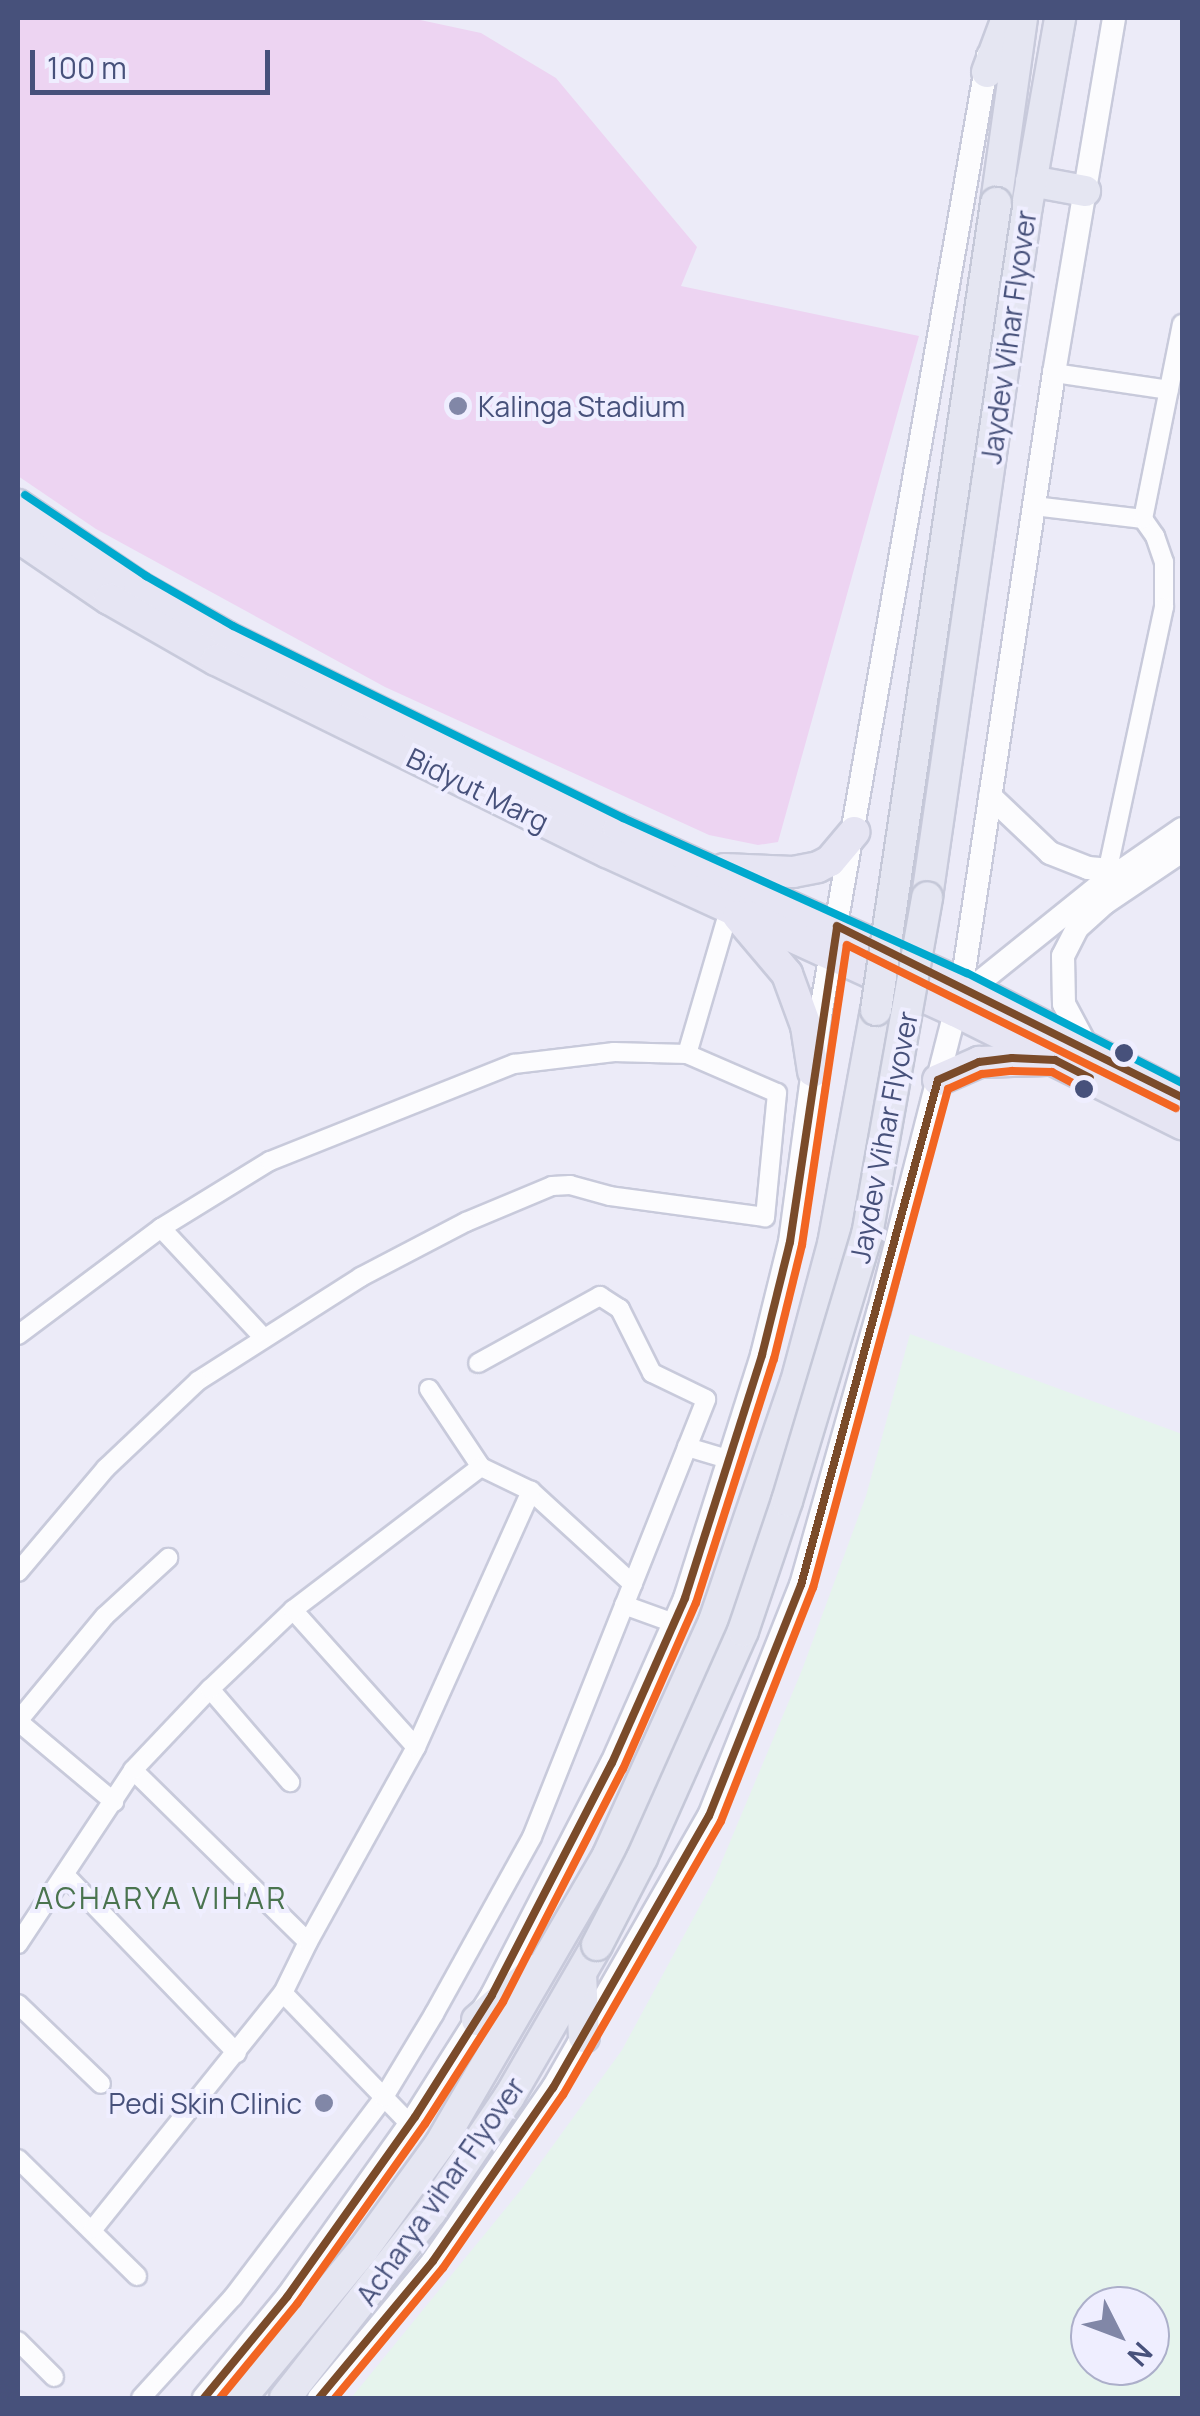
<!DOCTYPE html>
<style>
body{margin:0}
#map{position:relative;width:1200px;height:2416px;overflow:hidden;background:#ecebf8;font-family:Manrope,sans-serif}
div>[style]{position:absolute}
.education>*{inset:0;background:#e6f4ed}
.green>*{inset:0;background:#edd4f2}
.roads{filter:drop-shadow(2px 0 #c8cadb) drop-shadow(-2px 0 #c8cadb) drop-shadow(0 2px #c8cadb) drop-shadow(0 -2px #c8cadb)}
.minor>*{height:18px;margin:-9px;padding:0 9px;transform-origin:9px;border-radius:9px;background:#fcfcfe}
.tertiary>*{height:22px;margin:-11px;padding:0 11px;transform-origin:11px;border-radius:11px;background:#fcfcfe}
.primary>*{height:30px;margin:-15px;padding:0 15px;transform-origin:15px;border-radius:15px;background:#e6e5f3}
.trunk>*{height:30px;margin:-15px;padding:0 15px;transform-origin:15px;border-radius:15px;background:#e5e6f2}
.bridges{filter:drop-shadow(2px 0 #c5c8d8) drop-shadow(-2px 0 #c5c8d8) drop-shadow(0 2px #c5c8d8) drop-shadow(0 -2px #c5c8d8)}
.trunk-bridge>*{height:30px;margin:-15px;padding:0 15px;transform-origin:15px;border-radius:15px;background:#e5e6f2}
.bus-1>*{height:8px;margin:-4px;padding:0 4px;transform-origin:4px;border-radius:4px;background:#7a4b2a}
.bus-2>*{height:8px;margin:-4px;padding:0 4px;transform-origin:4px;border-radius:4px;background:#f26522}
.bus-3>*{height:8px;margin:-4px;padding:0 4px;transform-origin:4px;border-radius:4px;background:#00a9ce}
.dots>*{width:28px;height:28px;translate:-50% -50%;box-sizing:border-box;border:5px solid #efeeff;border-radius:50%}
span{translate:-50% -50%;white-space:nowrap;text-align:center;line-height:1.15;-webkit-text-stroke:8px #efeeff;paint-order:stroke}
.street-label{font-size:28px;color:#47517b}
.poi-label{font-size:28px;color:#47517b}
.left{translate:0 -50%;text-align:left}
.right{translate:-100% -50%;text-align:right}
.neighbourhood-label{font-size:30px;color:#4a744f;letter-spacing:2.5px}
.frame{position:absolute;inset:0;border:20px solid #47517b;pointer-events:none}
.north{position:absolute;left:1070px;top:2286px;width:100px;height:100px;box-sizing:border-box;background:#efeeff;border:2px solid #acafca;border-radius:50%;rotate:132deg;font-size:28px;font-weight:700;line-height:40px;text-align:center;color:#47517b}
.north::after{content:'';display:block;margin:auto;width:35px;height:45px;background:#8187a7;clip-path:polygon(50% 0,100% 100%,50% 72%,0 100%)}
.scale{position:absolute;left:30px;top:50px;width:240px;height:45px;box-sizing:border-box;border:5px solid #47517b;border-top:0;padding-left:12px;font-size:30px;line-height:35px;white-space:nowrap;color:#47517b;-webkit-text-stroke:8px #efeeff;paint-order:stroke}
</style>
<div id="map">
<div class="education">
<div style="clip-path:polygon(evenodd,910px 1334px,1182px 1434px,1182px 2398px,351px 2398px,520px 2191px,622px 2050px,714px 1880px,802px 1670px,866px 1496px,910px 1334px,1090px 2306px,1150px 2306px,1150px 2366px,1090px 2366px,1090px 2306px)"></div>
</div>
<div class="green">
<div style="clip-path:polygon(18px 18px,411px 18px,481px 33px,556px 78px,697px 247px,681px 286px,919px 336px,778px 842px,758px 845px,709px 835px,385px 687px,96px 529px,18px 476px)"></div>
</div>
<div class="roads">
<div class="minor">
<div style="left:1054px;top:373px;width:116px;rotate:8.4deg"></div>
<div style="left:1034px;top:506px;width:110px;rotate:6.8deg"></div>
<div style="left:1143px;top:519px;width:21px;rotate:55deg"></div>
<div style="left:1155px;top:536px;width:28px;rotate:71deg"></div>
<div style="left:1164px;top:562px;width:45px;rotate:90deg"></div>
<div style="left:1164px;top:607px;width:268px;rotate:102.1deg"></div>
<div style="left:1143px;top:519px;width:199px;rotate:-78.7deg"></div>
<div style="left:687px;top:1054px;width:153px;rotate:-73.7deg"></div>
<div style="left:161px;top:1228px;width:149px;rotate:46.9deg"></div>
<div style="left:18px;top:1335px;width:179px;rotate:-36.8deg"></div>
<div style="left:161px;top:1228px;width:128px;rotate:-31.6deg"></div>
<div style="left:270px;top:1161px;width:263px;rotate:-21.7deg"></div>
<div style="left:514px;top:1064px;width:101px;rotate:-6.8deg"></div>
<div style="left:614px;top:1052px;width:73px;rotate:1.6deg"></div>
<div style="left:687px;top:1054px;width:98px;rotate:23.4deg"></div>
<div style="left:777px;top:1093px;width:125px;rotate:95.5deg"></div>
<div style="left:765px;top:1217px;width:156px;rotate:-172.3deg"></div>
<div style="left:610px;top:1196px;width:41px;rotate:-164.6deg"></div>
<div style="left:570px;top:1185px;width:18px;rotate:177deg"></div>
<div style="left:552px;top:1186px;width:93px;rotate:157.3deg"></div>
<div style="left:466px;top:1222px;width:119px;rotate:152.4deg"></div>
<div style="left:361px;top:1277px;width:193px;rotate:147.5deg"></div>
<div style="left:198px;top:1381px;width:127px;rotate:136.6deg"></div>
<div style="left:106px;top:1468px;width:136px;rotate:130.2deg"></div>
<div style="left:429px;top:1389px;width:94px;rotate:56.3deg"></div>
<div style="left:481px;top:1467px;width:55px;rotate:25.6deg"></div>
<div style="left:531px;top:1491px;width:138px;rotate:42.4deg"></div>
<div style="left:687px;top:1447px;width:46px;rotate:16.5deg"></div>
<div style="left:624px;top:1605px;width:53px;rotate:19.8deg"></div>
<div style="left:293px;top:1610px;width:184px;rotate:48.1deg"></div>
<div style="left:210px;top:1689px;width:123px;rotate:49.3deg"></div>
<div style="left:18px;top:1721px;width:136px;rotate:-50.4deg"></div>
<div style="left:105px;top:1616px;width:86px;rotate:-42.6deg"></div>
<div style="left:18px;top:1726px;width:4px;rotate:-56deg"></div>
<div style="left:20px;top:1723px;width:123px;rotate:40deg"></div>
<div style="left:133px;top:1770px;width:245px;rotate:44.5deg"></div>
<div style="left:308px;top:1942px;width:57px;rotate:116.1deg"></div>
<div style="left:283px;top:1993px;width:182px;rotate:45.9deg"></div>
<div style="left:66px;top:1876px;width:246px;rotate:46deg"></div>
<div style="left:308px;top:1942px;width:223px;rotate:-61deg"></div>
<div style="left:416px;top:1747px;width:281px;rotate:-65.8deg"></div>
<div style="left:18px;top:1944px;width:209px;rotate:-56.5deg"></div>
<div style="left:133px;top:1770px;width:112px;rotate:-46.5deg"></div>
<div style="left:210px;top:1689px;width:115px;rotate:-43.6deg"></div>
<div style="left:293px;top:1610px;width:236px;rotate:-37.3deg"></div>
<div style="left:18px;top:2004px;width:115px;rotate:43.9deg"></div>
<div style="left:18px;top:2159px;width:167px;rotate:44.5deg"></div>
<div style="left:93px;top:2229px;width:303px;rotate:-51.2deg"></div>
<div style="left:18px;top:2341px;width:51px;rotate:45deg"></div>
<div style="left:141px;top:2398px;width:137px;rotate:-47.7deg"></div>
<div style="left:233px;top:2297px;width:251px;rotate:-52.9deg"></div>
<div style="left:384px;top:2097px;width:97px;rotate:-58.9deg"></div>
<div style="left:434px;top:2014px;width:202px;rotate:-61deg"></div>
<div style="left:532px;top:1837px;width:471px;rotate:-68.3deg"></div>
<div style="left:706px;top:1399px;width:60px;rotate:-154.3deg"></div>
<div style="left:652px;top:1373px;width:72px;rotate:-116.6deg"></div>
<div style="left:620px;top:1309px;width:24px;rotate:-147deg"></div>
<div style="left:600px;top:1296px;width:139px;rotate:151.2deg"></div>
</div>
<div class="tertiary">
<div style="left:990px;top:796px;width:83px;rotate:43.5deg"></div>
<div style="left:1050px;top:853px;width:41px;rotate:21.5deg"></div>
<div style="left:1088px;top:868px;width:34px;rotate:5deg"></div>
<div style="left:962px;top:984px;width:618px;rotate:-81.44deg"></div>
<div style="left:1054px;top:373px;width:360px;rotate:-80.4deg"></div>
<div style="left:971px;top:989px;width:163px;rotate:-38.8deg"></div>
<div style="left:1098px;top:887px;width:102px;rotate:-34.6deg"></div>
<div style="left:1088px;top:1049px;width:51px;rotate:-118.1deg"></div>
<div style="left:1064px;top:1004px;width:48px;rotate:-91.2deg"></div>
<div style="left:1063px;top:956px;width:31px;rotate:-63deg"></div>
<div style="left:1077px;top:928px;width:38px;rotate:-42deg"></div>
<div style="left:1105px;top:903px;width:93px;rotate:-34deg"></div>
<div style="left:204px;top:2398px;width:131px;rotate:-50.6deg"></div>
<div style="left:287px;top:2297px;width:221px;rotate:-54.6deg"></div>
<div style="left:415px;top:2117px;width:144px;rotate:-57.7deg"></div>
<div style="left:492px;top:1995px;width:261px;rotate:-62.7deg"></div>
<div style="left:612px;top:1763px;width:180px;rotate:-66.1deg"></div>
<div style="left:685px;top:1598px;width:255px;rotate:-72.4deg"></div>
<div style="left:762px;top:1355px;width:116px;rotate:-76.1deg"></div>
<div style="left:790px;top:1242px;width:228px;rotate:-82.4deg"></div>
<div style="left:820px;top:1016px;width:975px;rotate:-80.07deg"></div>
<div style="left:319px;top:2398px;width:178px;rotate:-50.2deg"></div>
<div style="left:433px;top:2261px;width:211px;rotate:-55.3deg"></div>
<div style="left:553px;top:2088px;width:314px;rotate:-60.2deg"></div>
<div style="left:709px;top:1816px;width:249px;rotate:-68.3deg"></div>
<div style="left:801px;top:1585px;width:286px;rotate:-74.2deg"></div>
<div style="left:879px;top:1310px;width:309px;rotate:-75.7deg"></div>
</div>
<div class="primary">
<div style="left:18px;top:505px;width:146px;rotate:34.1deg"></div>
<div style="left:139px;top:587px;width:101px;rotate:29.6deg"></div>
<div style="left:227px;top:637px;width:436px;rotate:26.2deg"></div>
<div style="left:618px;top:829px;width:377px;rotate:24.3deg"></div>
<div style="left:962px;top:984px;width:247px;rotate:27.2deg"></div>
<div style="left:18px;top:537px;width:110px;rotate:34.3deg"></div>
<div style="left:109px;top:599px;width:123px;rotate:29.7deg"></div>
<div style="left:216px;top:660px;width:436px;rotate:26.2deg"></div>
<div style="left:607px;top:852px;width:383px;rotate:24.6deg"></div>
<div style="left:955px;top:1011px;width:254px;rotate:26.5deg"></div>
<div style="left:724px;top:869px;width:69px;rotate:2.5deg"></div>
<div style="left:793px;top:872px;width:25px;rotate:-11deg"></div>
<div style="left:818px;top:867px;width:13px;rotate:-27deg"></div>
<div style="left:830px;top:861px;width:38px;rotate:-50deg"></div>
<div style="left:738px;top:916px;width:76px;rotate:49.8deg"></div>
<div style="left:787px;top:974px;width:55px;rotate:69.9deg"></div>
<div style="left:806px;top:1026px;width:46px;rotate:81.2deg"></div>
<div style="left:938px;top:1080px;width:45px;rotate:-23.7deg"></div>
<div style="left:979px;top:1062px;width:68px;rotate:-1.7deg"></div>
</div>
<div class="trunk">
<div style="left:987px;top:72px;width:58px;rotate:-69.7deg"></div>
<div style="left:1031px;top:181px;width:55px;rotate:10.5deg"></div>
<div style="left:996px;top:203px;width:187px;rotate:-82deg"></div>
<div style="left:927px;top:897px;width:698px;rotate:-81.77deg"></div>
<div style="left:1027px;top:206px;width:191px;rotate:-80deg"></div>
<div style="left:581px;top:1974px;width:63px;rotate:87.3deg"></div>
<div style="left:477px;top:2020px;width:77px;rotate:-40.8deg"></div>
<div style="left:241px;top:2398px;width:192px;rotate:-50.5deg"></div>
<div style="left:363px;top:2250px;width:131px;rotate:-54deg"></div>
<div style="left:440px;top:2144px;width:334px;rotate:-59.8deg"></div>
<div style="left:608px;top:1855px;width:257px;rotate:-65.6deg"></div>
<div style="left:714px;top:1621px;width:253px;rotate:-71.1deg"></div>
<div style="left:796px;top:1382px;width:143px;rotate:-75deg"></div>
<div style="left:833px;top:1244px;width:238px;rotate:-79.6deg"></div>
<div style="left:285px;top:2398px;width:236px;rotate:-51.9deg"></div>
<div style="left:431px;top:2212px;width:139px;rotate:-55.9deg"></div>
<div style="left:509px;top:2097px;width:176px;rotate:-59.9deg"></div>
</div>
</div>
<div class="bridges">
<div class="trunk-bridge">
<div style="left:876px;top:1010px;width:816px;rotate:-81.54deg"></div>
<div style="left:597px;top:1945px;width:98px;rotate:-62.7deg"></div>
<div style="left:642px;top:1858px;width:248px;rotate:-66deg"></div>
<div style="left:743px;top:1631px;width:137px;rotate:-71.3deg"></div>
<div style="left:787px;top:1501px;width:278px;rotate:-73.3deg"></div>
<div style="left:867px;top:1235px;width:343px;rotate:-79.9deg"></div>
</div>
</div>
<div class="bus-1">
<div style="left:204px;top:2398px;width:131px;rotate:-50.6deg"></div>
<div style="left:287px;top:2297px;width:221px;rotate:-54.6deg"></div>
<div style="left:415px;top:2117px;width:144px;rotate:-57.7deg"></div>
<div style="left:492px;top:1995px;width:261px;rotate:-62.7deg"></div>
<div style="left:612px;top:1763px;width:180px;rotate:-66.1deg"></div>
<div style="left:685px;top:1598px;width:255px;rotate:-72.4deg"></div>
<div style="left:762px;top:1355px;width:116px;rotate:-76.1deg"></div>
<div style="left:790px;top:1242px;width:319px;rotate:-81.5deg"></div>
<div style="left:837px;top:926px;width:385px;rotate:26.4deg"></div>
<div style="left:319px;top:2398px;width:178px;rotate:-50.2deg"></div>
<div style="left:433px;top:2261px;width:211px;rotate:-55.3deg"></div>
<div style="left:553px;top:2088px;width:314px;rotate:-60.2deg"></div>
<div style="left:709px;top:1816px;width:249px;rotate:-68.3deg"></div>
<div style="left:801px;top:1585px;width:523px;rotate:-74.82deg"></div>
<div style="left:938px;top:1080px;width:45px;rotate:-23.7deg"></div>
<div style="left:979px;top:1062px;width:33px;rotate:-7deg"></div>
<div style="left:1012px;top:1058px;width:43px;rotate:2.7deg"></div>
<div style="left:1055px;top:1060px;width:39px;rotate:27deg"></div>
</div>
<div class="bus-2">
<div style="left:220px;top:2398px;width:122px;rotate:-50.7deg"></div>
<div style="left:297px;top:2304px;width:221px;rotate:-54.6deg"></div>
<div style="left:425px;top:2124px;width:145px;rotate:-57.4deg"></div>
<div style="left:503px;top:2002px;width:262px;rotate:-62.8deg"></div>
<div style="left:623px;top:1769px;width:181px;rotate:-66.3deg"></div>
<div style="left:696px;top:1603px;width:256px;rotate:-72.3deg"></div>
<div style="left:774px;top:1359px;width:117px;rotate:-76.2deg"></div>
<div style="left:802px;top:1245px;width:303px;rotate:-81.5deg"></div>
<div style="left:847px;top:945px;width:367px;rotate:26.4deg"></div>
<div style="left:335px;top:2398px;width:169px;rotate:-50.3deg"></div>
<div style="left:443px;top:2268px;width:211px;rotate:-55.3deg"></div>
<div style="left:563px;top:2095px;width:316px;rotate:-60deg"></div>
<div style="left:721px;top:1821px;width:251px;rotate:-68.5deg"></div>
<div style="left:813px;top:1588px;width:517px;rotate:-74.86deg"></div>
<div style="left:948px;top:1089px;width:37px;rotate:-24deg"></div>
<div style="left:982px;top:1074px;width:30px;rotate:-6deg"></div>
<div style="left:1012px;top:1071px;width:40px;rotate:1.4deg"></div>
<div style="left:1052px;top:1072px;width:36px;rotate:28deg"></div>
</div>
<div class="bus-3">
<div style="left:25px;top:495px;width:146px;rotate:33.8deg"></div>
<div style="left:146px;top:576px;width:100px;rotate:29.9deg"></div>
<div style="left:233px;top:626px;width:435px;rotate:26.2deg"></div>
<div style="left:623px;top:818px;width:377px;rotate:24.3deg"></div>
<div style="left:967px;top:973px;width:242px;rotate:27.1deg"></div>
</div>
<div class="dots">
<div style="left:458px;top:406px;background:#8187a7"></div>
<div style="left:1124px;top:1053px;background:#47517b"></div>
<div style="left:1084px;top:1089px;background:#47517b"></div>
<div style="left:324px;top:2103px;background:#8187a7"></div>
</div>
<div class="street-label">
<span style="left:1008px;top:337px;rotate:-82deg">Jaydev Vihar Flyover</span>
<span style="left:478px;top:789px;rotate:26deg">Bidyut Marg</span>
<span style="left:883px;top:1137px;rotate:-79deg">Jaydev Vihar Flyover</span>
<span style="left:440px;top:2191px;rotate:-55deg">Acharya vihar Flyover</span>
</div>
<div class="poi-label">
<span class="left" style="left:478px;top:406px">Kalinga Stadium</span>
<span class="right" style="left:302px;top:2103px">Pedi Skin Clinic</span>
</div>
<div class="neighbourhood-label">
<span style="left:161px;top:1898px">ACHARYA VIHAR</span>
</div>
<div class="frame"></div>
<div class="north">N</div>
<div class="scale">100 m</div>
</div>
